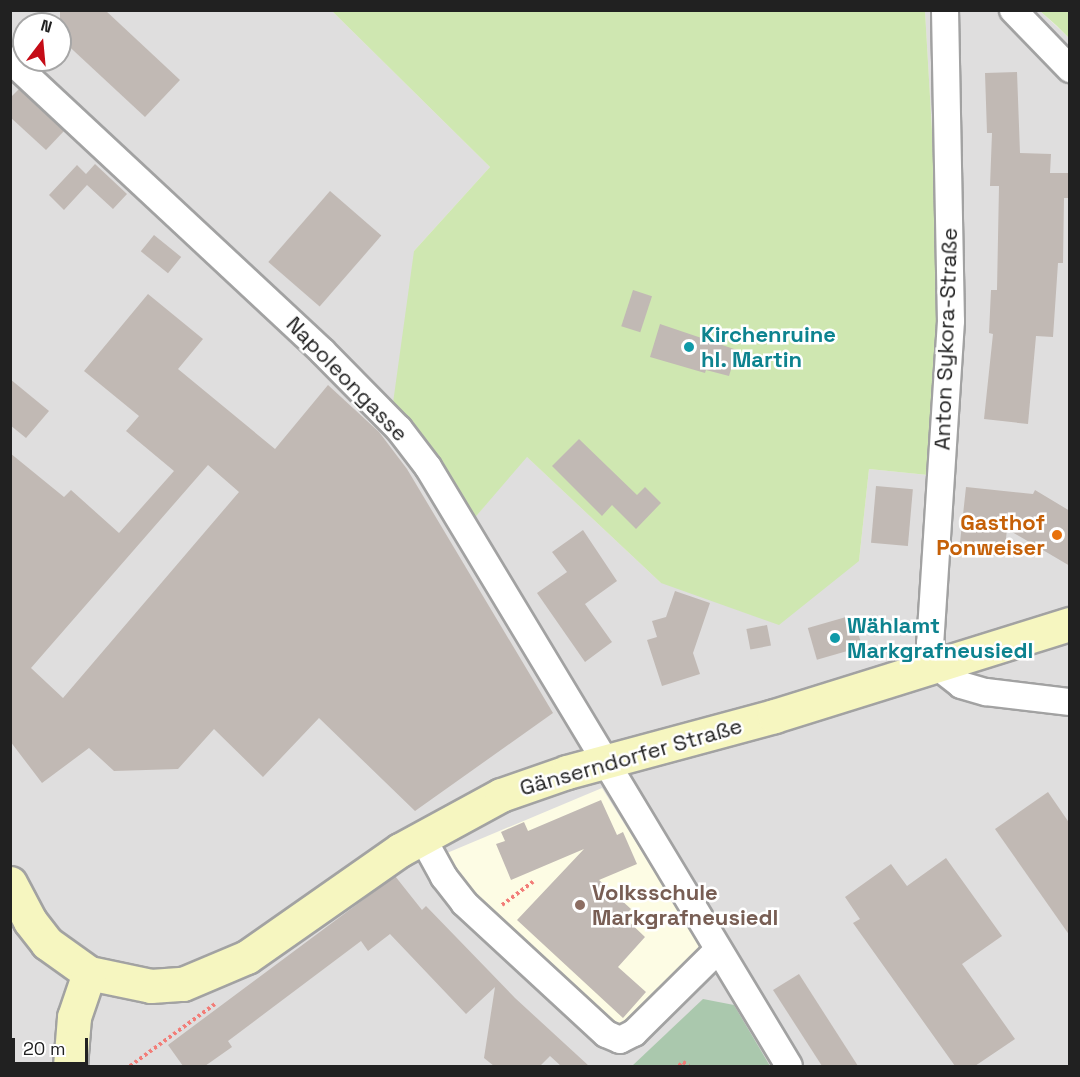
<!DOCTYPE html>
<meta charset="utf-8">
<style>
body{margin:0}
#map{position:relative;width:1080px;height:1077px;overflow:hidden;background:#f0ede8;font-family:"Space Grotesk",sans-serif}
div>[style]{position:absolute}
.residential>*{inset:0;background:#dfdede}
.education>*{inset:0;background:#fdfce4}
.grass>*{inset:0;background:#cfe7b1}
.cemetery>*{inset:0;background:#aac8ad}
.building>*{inset:0;background:#c1b9b4;transform-origin:0 0}
.path>*{height:4px;margin-top:-2px;transform-origin:0;background:repeating-linear-gradient(90deg,#f27d78 0 3px,transparent 0 6px)}
.roads{filter:drop-shadow(2px 0 #a2a2a2) drop-shadow(-2px 0 #a2a2a2) drop-shadow(0 2px #a2a2a2) drop-shadow(0 -2px #a2a2a2)}
.minor>*{height:26px;margin:-13px;padding:0 13px;transform-origin:13px;border-radius:13px;background:#fff}
.secondary>*{height:33px;margin:-16.5px;padding:0 16.5px;transform-origin:16.5px;border-radius:16.5px;background:#f6f6c0}
.dots>*{width:16px;height:16px;translate:-50% -50%;box-sizing:border-box;border:3px solid #fff;border-radius:50%}
span{translate:-50% -50%;white-space:nowrap;text-align:center;line-height:1.15;-webkit-text-stroke:5px #fff;paint-order:stroke}
.culture-label{font-size:22px;color:#0d838f;font-weight:700}
.left{translate:0 -50%;text-align:left}
.street-label{font-size:22px;color:#212121}
.food-label{font-size:22px;color:#c56008;font-weight:700}
.right{translate:-100% -50%;text-align:right}
.education-label{font-size:22px;color:#785e54;font-weight:700}
.frame{position:absolute;inset:0;border:12px solid #212121;pointer-events:none}
.north{position:absolute;left:12px;top:12px;width:60px;height:60px;box-sizing:border-box;background:#fff;border:2px solid #a6a6a6;border-radius:50%;rotate:16deg;font-size:16px;font-weight:700;line-height:24px;text-align:center;color:#212121}
.north::after{content:'';display:block;margin:auto;width:21px;height:27px;background:#c50c17;clip-path:polygon(50% 0,100% 100%,50% 72%,0 100%)}
.scale{position:absolute;left:12px;top:1038px;width:76px;height:27px;box-sizing:border-box;border:3px solid #212121;border-top:0;padding-left:8px;font-size:18px;line-height:21px;white-space:nowrap;color:#212121;-webkit-text-stroke:4px #fff;paint-order:stroke}
</style>
<div id="map">
<div class="residential">
<div style="clip-path:polygon(evenodd,10px 11px,332px 11px,490px 167px,414px 251px,436px 462px,472px 521px,526px 456px,661px 583px,859px 561px,869px 469px,928px 475px,939px 251px,925px 11px,1040px 11px,1069px 38px,1069px 1066px,11px 1066px,10px 11px,24px 24px,60px 24px,60px 60px,24px 60px,24px 24px)"></div>
</div>
<div class="education">
<div style="clip-path:polygon(602px 788px,699px 943px,698px 952px,630px 1022px,621px 1025px,612px 1023px,507px 929px,462px 882px,447px 853px)"></div>
</div>
<div class="grass">
<div style="clip-path:polygon(332px 11px,925px 11px,939px 251px,939px 321px,928px 475px,869px 469px,859px 561px,779px 625px,661px 583px,527px 457px,472px 521px,393px 403px,414px 251px,490px 167px)"></div>
<div style="clip-path:polygon(1040px 11px,1069px 11px,1069px 38px,1057px 26px)"></div>
</div>
<div class="cemetery">
<div style="clip-path:polygon(703px 999px,734px 1005px,770px 1066px,632px 1066px)"></div>
</div>
<div class="building">
<div style="clip-path:polygon(60px 10px,105px 10px,180px 80px,145px 117px,60px 38px)"></div>
<div style="clip-path:polygon(1017px 72px,1020px 153px,1051px 154px,1050px 173px,1069px 173px,1068px 198px,1064px 198px,1063px 263px,1058px 263px,1053px 337px,1036px 336px,1028px 424px,984px 419px,993px 334px,989px 333px,991px 290px,997px 290px,999px 186px,990px 186px,992px 133px,987px 133px,985px 73px)"></div>
<div style="clip-path:polygon(19px 89px,64px 131px,46px 150px,10px 117px,10px 98px)"></div>
<div style="clip-path:polygon(95px 164px,127px 194px,113px 209px,87px 185px,64px 210px,49px 195px,77px 165px,86px 174px)"></div>
<div style="left:330px;top:191px;width:68px;height:94px;rotate:41deg"></div>
<div style="left:154px;top:235px;width:35px;height:21px;rotate:39deg"></div>
<div style="left:633px;top:290px;width:20px;height:38px;rotate:18deg"></div>
<div style="clip-path:polygon(evenodd,148px 294px,203px 339px,178px 369px,275px 449px,328px 385px,379px 432px,407px 469px,553px 713px,415px 811px,319px 718px,263px 777px,214px 729px,178px 769px,114px 771px,89px 748px,42px 783px,10px 741px,10px 453px,64px 497px,71px 490px,119px 533px,174px 471px,126px 431px,139px 416px,84px 371px,148px 294px,208px 465px,239px 492px,63px 698px,31px 668px,208px 465px)"></div>
<div style="clip-path:polygon(660px 324px,737px 350px,729px 376px,706px 370px,705px 373px,650px 357px)"></div>
<div style="clip-path:polygon(10px 379px,49px 411px,26px 438px,10px 425px)"></div>
<div style="clip-path:polygon(579px 439px,637px 495px,645px 487px,661px 503px,636px 529px,612px 505px,602px 516px,552px 466px)"></div>
<div style="left:876px;top:486px;width:37px;height:57px;rotate:5deg"></div>
<div style="clip-path:polygon(966px 487px,1033px 494px,1035px 490px,1070px 511px,1070px 566px,1007px 529px,1004px 557px,959px 552px)"></div>
<div style="clip-path:polygon(583px 530px,617px 581px,585px 604px,612px 642px,585px 662px,537px 593px,567px 572px,552px 552px)"></div>
<div style="clip-path:polygon(675px 591px,710px 603px,693px 653px,700px 674px,662px 686px,647px 640px,657px 637px,652px 621px,666px 617px)"></div>
<div style="left:853px;top:615px;width:33px;height:47px;rotate:74deg"></div>
<div style="left:767px;top:625px;width:21px;height:21px;rotate:79deg"></div>
<div style="clip-path:polygon(1048px 792px,1070px 824px,1070px 936px,995px 829px)"></div>
<div style="clip-path:polygon(601px 800px,617px 835px,623px 832px,637px 864px,599px 880px,631px 909px,624px 917px,645px 937px,618px 967px,646px 992px,623px 1018px,517px 920px,584px 849px,511px 880px,496px 844px,505px 841px,501px 832px,524px 822px,528px 831px)"></div>
<div style="clip-path:polygon(946px 858px,1002px 936px,962px 964px,1015px 1039px,975px 1066px,955px 1066px,853px 923px,860px 919px,845px 897px,891px 864px,907px 886px)"></div>
<div style="clip-path:polygon(395px 876px,422px 910px,426px 906px,515px 998px,589px 1066px,561px 1066px,550px 1056px,540px 1066px,494px 1066px,484px 1058px,495px 987px,466px 1014px,390px 934px,368px 951px,361px 941px,228px 1041px,232px 1047px,205px 1066px,183px 1066px,168px 1045px)"></div>
<div style="clip-path:polygon(799px 974px,858px 1066px,822px 1066px,773px 990px)"></div>
</div>
<div class="path">
<div style="left:502px;top:905px;width:39px;rotate:-37deg"></div>
<div style="left:130px;top:1066px;width:105px;rotate:-36.1deg"></div>
<div style="left:679px;top:1066px;width:6px;rotate:-45deg"></div>
<div style="left:683px;top:1062px;width:7px;rotate:34deg"></div>
</div>
<div class="roads">
<div class="minor">
<div style="left:945px;top:10px;width:311px;rotate:88.9deg"></div>
<div style="left:951px;top:321px;width:323px;rotate:93.7deg"></div>
<div style="left:930px;top:643px;width:24px;rotate:73deg"></div>
<div style="left:937px;top:666px;width:31px;rotate:38deg"></div>
<div style="left:961px;top:685px;width:26px;rotate:16deg"></div>
<div style="left:986px;top:692px;width:85px;rotate:6.8deg"></div>
<div style="left:1013px;top:10px;width:82px;rotate:46deg"></div>
<div style="left:10px;top:60px;width:427px;rotate:43deg"></div>
<div style="left:322px;top:351px;width:110px;rotate:45.4deg"></div>
<div style="left:399px;top:429px;width:48px;rotate:52.7deg"></div>
<div style="left:428px;top:467px;width:699px;rotate:58.92deg"></div>
<div style="left:422px;top:837px;width:46px;rotate:61.2deg"></div>
<div style="left:444px;top:877px;width:33px;rotate:52deg"></div>
<div style="left:464px;top:903px;width:193px;rotate:42.7deg"></div>
<div style="left:606px;top:1034px;width:15px;rotate:23deg"></div>
<div style="left:620px;top:1040px;width:16px;rotate:-27deg"></div>
<div style="left:634px;top:1033px;width:117px;rotate:-44.7deg"></div>
</div>
<div class="secondary">
<div style="left:10px;top:883px;width:43px;rotate:62.2deg"></div>
<div style="left:30px;top:921px;width:28px;rotate:52deg"></div>
<div style="left:47px;top:943px;width:52px;rotate:35.5deg"></div>
<div style="left:89px;top:973px;width:63px;rotate:11.8deg"></div>
<div style="left:151px;top:986px;width:32px;rotate:-4deg"></div>
<div style="left:183px;top:984px;width:69px;rotate:-22.9deg"></div>
<div style="left:247px;top:957px;width:187px;rotate:-35deg"></div>
<div style="left:400px;top:850px;width:115px;rotate:-28.6deg"></div>
<div style="left:501px;top:795px;width:70px;rotate:-19.2deg"></div>
<div style="left:567px;top:772px;width:214px;rotate:-15.1deg"></div>
<div style="left:774px;top:716px;width:310px;rotate:-17.3deg"></div>
<div style="left:70px;top:1066px;width:49px;rotate:-85.3deg"></div>
<div style="left:74px;top:1017px;width:46px;rotate:-71.2deg"></div>
</div>
</div>
<div class="dots">
<div style="left:689px;top:347px;background:#0f9aa8"></div>
<div style="left:1057px;top:535px;background:#e8710a"></div>
<div style="left:835px;top:638px;background:#0f9aa8"></div>
<div style="left:580px;top:905px;background:#8d6e63"></div>
</div>
<div class="culture-label">
<span class="left" style="left:701px;top:347px">Kirchenruine<br>hl. Martin</span>
<span class="left" style="left:847px;top:638px">Wählamt<br>Markgrafneusiedl</span>
</div>
<div class="street-label">
<span style="left:946px;top:339px;rotate:-88deg">Anton Sykora-Straße</span>
<span style="left:347px;top:379px;rotate:46deg">Napoleongasse</span>
<span style="left:631px;top:757px;rotate:-16deg">Gänserndorfer Straße</span>
</div>
<div class="food-label">
<span class="right" style="left:1045px;top:535px">Gasthof<br>Ponweiser</span>
</div>
<div class="education-label">
<span class="left" style="left:592px;top:905px">Volksschule<br>Markgrafneusiedl</span>
</div>
<div class="frame"></div>
<div class="north">N</div>
<div class="scale">20 m</div>
</div>
